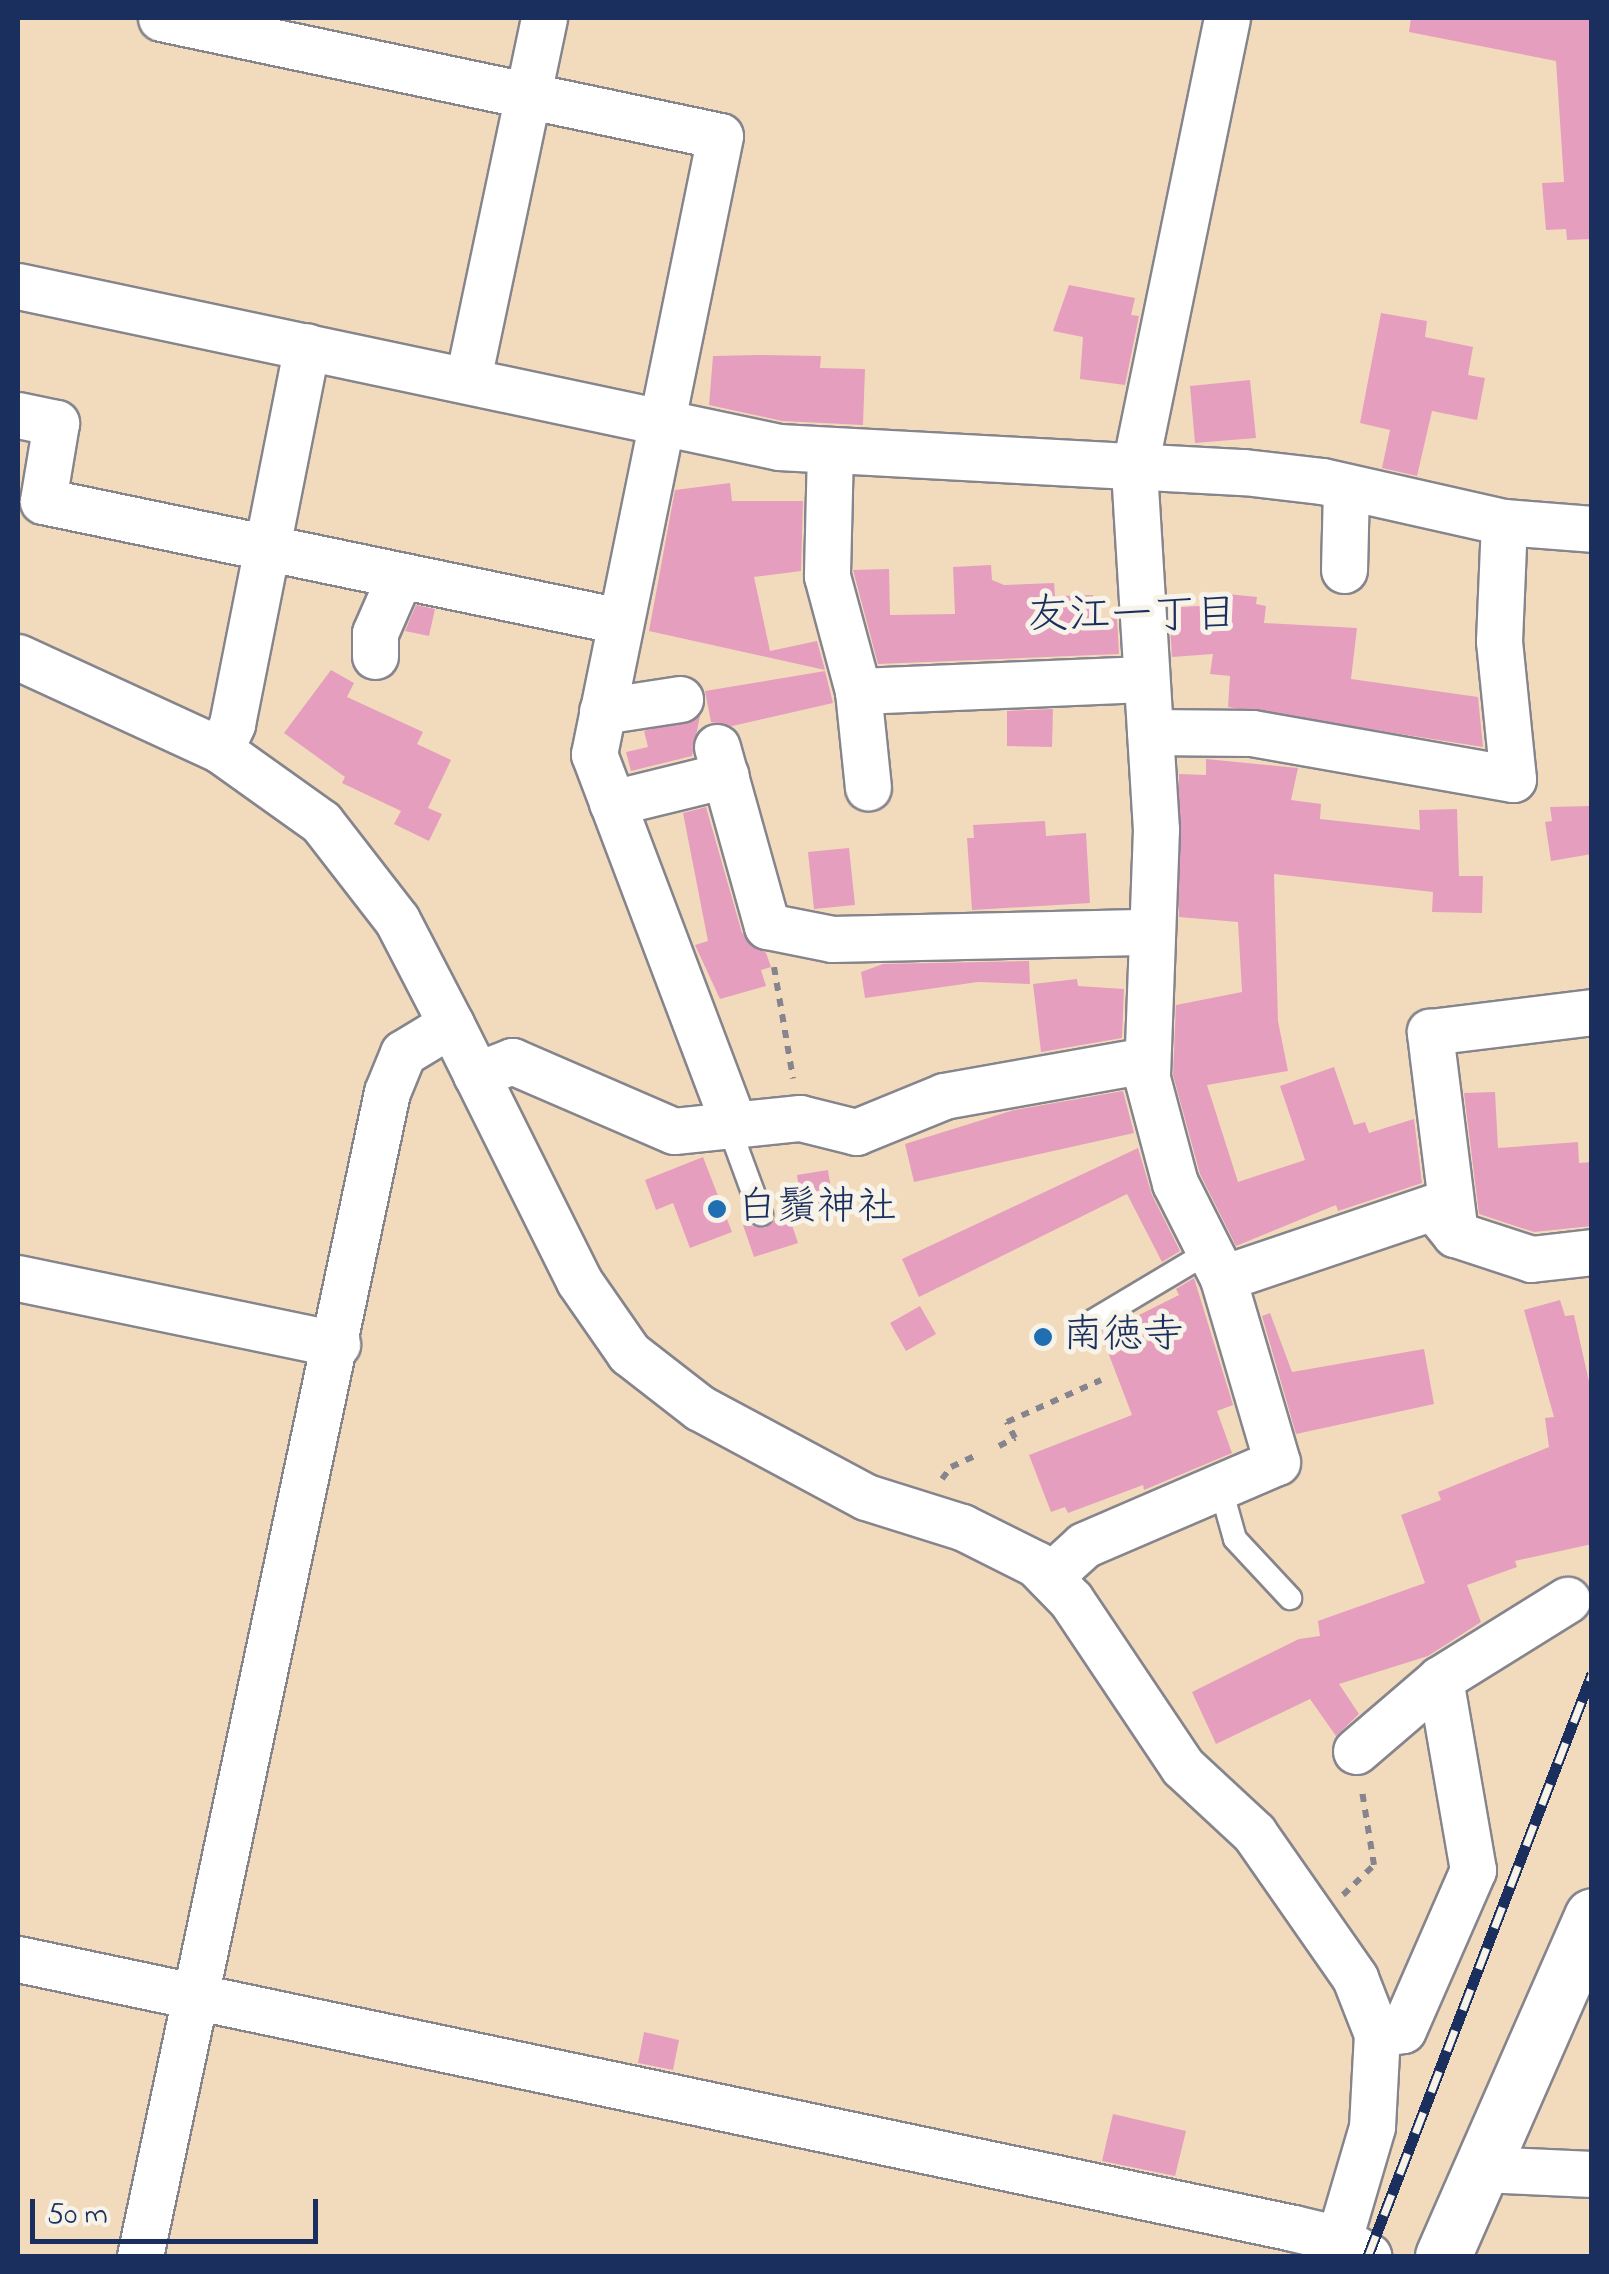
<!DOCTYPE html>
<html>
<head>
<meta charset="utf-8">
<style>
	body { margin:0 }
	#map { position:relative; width:1609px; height:2274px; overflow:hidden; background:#f2dbbc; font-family:"Indie Flower","Klee One",sans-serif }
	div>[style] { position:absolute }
	.building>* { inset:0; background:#e59ebe }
	.path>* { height:6px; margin-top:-3px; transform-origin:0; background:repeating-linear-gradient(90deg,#86858d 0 8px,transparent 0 16px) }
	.roads { filter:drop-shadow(2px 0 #86858d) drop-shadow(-2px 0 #86858d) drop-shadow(0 2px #86858d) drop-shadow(0 -2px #86858d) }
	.lane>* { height:22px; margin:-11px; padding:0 11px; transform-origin:11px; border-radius:11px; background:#fff }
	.street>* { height:45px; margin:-22.5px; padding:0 22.5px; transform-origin:22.5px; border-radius:22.5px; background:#fff }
	.secondary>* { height:55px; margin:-27.5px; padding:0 27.5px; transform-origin:27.5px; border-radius:27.5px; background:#fff }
	.rail>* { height:11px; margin-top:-5.5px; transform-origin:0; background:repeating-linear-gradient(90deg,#f7f3e8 0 22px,#1b2f5e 0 44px); box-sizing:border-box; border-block:2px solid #1b2f5e }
	.dots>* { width:28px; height:28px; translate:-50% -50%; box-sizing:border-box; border:5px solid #f7f3e8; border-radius:50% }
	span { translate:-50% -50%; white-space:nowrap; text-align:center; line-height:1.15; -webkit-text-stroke:10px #f7f3e8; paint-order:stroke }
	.poi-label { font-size:40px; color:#1b2f5e }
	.left { translate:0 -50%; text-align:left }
	.neighbourhood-label { font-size:42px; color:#1b2f5e }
	.frame { position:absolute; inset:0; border:20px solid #1b2f5e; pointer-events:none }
	.scale { position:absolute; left:30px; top:2199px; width:288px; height:45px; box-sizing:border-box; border:5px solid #1b2f5e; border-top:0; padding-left:12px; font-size:30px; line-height:35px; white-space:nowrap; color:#1b2f5e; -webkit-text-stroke:8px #f7f3e8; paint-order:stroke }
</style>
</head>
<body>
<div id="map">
	<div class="building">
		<i style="clip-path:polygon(1411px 18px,1592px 18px,1592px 239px,1567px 240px,1566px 229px,1546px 230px,1542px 183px,1564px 182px,1556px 61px,1409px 32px)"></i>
		<i style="clip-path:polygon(1069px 285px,1135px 298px,1131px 315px,1139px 316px,1125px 385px,1080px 379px,1083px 337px,1053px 331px)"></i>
		<i style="clip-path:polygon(1381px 313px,1427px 321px,1425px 337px,1473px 347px,1468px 375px,1485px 378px,1477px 420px,1432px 411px,1417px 476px,1382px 468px,1390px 430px,1360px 423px)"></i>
		<i style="clip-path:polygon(759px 355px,821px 356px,820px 368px,865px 369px,863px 425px,782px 421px,709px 405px,713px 356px)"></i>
		<i style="clip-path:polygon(1250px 380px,1256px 438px,1195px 443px,1190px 386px)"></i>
		<i style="clip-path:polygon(730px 483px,732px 501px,803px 501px,801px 571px,754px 577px,770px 651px,817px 641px,825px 670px,649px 631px,675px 490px)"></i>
		<i style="clip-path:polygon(991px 565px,992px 580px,1004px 585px,1054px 583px,1055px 596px,1093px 595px,1094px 619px,1117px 618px,1119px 654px,878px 664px,853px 570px,889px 569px,890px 615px,955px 614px,953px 567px)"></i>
		<i style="clip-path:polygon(1227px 594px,1257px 597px,1256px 604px,1266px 606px,1264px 623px,1357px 628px,1351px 679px,1478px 697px,1483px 747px,1228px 707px,1230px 676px,1210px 674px,1213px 654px,1172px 657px,1169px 608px,1226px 604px)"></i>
		<i style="clip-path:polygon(416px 605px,435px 609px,429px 636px,405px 631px)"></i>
		<i style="clip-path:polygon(331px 670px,354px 683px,347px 697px,423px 732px,417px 744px,451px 760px,428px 808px,442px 814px,429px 841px,394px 824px,401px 811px,342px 783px,345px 777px,284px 733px)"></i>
		<i style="clip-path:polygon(825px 671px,833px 703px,732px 726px,711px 722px,705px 691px)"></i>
		<i style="clip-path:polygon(1053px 709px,1052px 747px,1007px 746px,1007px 711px)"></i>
		<i style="clip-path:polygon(700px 716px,692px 756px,631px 771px,626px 752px,648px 747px,644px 731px)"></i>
		<i style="clip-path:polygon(1206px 759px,1298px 768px,1291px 800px,1321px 804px,1320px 819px,1420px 830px,1419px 810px,1457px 809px,1459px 876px,1483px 876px,1482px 913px,1432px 912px,1433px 892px,1274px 874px,1278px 1021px,1288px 1071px,1207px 1085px,1238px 1182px,1305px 1160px,1280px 1086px,1334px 1067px,1354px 1125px,1365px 1122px,1369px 1133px,1414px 1119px,1422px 1183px,1338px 1211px,1336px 1205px,1236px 1246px,1200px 1174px,1173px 1075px,1176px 1005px,1242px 992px,1238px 922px,1179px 917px,1179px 774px,1206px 775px)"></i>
		<i style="clip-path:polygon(1592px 806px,1592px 854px,1551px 861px,1545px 822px,1552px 821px,1550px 807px)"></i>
		<i style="clip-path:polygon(706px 807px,742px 933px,766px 953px,771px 967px,761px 970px,766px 986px,720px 999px,695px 945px,708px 941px,683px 813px)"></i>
		<i style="clip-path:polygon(1045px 821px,1046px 836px,1086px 833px,1090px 903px,972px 910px,967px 838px,974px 838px,973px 825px)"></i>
		<i style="clip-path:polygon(849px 848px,855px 905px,814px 909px,808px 852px)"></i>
		<i style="clip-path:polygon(1029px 961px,1030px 984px,978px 982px,865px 998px,861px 972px,883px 964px)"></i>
		<i style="clip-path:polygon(1077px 979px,1078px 986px,1124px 989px,1122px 1038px,1041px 1052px,1033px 984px)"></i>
		<i style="clip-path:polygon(1123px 1091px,1134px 1133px,914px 1182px,905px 1144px,1014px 1110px)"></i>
		<i style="clip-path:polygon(1495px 1092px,1498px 1148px,1578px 1142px,1579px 1163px,1592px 1162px,1592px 1226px,1534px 1232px,1479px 1214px,1464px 1093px)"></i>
		<i style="clip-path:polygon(1138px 1148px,1152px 1195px,1180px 1251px,1162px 1262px,1127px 1194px,919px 1297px,902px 1259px)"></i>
		<i style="clip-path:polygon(703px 1157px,732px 1232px,690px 1248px,673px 1203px,656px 1210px,645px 1180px)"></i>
		<i style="clip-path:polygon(828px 1170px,834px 1209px,802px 1213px,797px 1175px)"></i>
		<i style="clip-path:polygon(787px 1210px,798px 1243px,754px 1257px,743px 1225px,765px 1228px)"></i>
		<i style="clip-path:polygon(1194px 1278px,1233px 1405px,1217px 1411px,1232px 1453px,1144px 1490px,1143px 1485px,1068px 1513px,1065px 1507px,1051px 1512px,1029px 1455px,1132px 1415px,1101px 1334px,1179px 1295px,1176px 1289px)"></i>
		<i style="clip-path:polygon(1560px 1300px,1565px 1316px,1574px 1315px,1592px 1395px,1592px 1544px,1515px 1561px,1517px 1567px,1467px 1585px,1481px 1622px,1428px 1656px,1339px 1684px,1359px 1714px,1336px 1736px,1310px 1699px,1216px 1744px,1192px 1692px,1299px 1639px,1320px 1636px,1318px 1621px,1425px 1583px,1401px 1515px,1441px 1500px,1438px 1492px,1549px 1447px,1545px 1418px,1554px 1417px,1524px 1310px)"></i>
		<i style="clip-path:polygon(920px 1306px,936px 1334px,906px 1351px,890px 1323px)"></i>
		<i style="clip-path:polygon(1270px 1313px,1292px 1372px,1424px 1349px,1434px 1404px,1296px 1434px,1262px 1316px)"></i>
		<i style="clip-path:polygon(644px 2032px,679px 2040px,673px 2070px,638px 2063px)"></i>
		<i style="clip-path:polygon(1113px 2114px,1186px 2131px,1175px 2176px,1102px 2161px)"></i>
	</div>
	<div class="path">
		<i style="left:774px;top:967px;width:113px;rotate:80.3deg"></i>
		<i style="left:999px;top:1446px;width:18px;rotate:-27deg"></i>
		<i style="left:1015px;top:1438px;width:18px;rotate:-117deg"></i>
		<i style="left:1007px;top:1422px;width:103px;rotate:-24.1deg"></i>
		<i style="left:942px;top:1479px;width:15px;rotate:-53deg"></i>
		<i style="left:951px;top:1467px;width:29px;rotate:-25deg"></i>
		<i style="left:1343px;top:1895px;width:43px;rotate:-44.1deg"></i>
		<i style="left:1374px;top:1865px;width:75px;rotate:-99.2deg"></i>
	</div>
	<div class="roads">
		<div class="lane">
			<i style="left:729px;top:1127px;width:93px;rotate:69.8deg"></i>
			<i style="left:1081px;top:1328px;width:150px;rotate:-30.8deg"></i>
			<i style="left:1219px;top:1482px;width:59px;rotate:74.3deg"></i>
			<i style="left:1235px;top:1539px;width:81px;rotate:47deg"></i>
		</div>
		<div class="street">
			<i style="left:161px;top:18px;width:571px;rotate:11.92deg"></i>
			<i style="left:720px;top:136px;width:631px;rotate:101.52deg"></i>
			<i style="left:594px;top:754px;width:399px;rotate:69.3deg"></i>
			<i style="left:1227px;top:18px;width:461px;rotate:101.6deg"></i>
			<i style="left:1134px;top:470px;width:360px;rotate:86.5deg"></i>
			<i style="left:1156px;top:829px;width:249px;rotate:92.1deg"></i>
			<i style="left:1147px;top:1078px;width:109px;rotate:75.1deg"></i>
			<i style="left:1175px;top:1183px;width:106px;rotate:63.2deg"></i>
			<i style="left:1223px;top:1278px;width:222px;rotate:-18.7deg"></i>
			<i style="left:1433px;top:1207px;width:35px;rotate:51deg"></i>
			<i style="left:1455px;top:1234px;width:80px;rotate:18.2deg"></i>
			<i style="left:1531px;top:1259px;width:61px;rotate:-6.5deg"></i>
			<i style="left:18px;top:286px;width:778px;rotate:11.95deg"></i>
			<i style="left:779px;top:447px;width:466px;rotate:3.1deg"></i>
			<i style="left:1244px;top:472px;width:79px;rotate:6.6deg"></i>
			<i style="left:1322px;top:481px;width:187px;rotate:12.7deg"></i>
			<i style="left:1504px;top:522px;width:88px;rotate:4.5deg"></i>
			<i style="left:468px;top:379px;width:369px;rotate:-78.1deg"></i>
			<i style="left:18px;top:415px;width:39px;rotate:12deg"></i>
			<i style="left:56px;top:423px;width:79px;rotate:99.5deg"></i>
			<i style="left:43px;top:501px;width:589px;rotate:11.75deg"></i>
			<i style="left:830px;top:450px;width:126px;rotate:91.4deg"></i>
			<i style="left:827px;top:576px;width:119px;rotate:74.9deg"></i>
			<i style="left:858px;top:691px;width:288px;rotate:-2.4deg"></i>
			<i style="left:1344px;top:570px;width:83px;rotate:-88.6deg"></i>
			<i style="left:375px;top:656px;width:23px;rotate:-90deg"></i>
			<i style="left:375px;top:633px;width:60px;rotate:-66.4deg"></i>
			<i style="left:18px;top:657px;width:222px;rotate:24.7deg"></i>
			<i style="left:220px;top:750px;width:124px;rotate:35.5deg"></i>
			<i style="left:321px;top:822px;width:124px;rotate:52.2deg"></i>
			<i style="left:397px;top:920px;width:117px;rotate:62.6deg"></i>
			<i style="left:451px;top:1024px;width:56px;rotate:148.9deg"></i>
			<i style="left:403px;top:1053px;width:42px;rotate:112.3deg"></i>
			<i style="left:387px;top:1092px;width:1190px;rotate:101.98deg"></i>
			<i style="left:858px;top:691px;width:97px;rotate:84.1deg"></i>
			<i style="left:602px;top:711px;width:79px;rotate:-8.7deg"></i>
			<i style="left:1150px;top:732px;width:102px;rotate:0.6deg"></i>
			<i style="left:1252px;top:733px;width:265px;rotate:10deg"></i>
			<i style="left:1513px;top:779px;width:139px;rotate:-95.8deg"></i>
			<i style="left:1499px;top:641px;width:119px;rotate:-87.6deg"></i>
			<i style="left:717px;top:747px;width:186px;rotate:74.4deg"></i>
			<i style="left:767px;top:926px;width:66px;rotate:11.3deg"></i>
			<i style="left:832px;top:939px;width:319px;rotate:-1.3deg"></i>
			<i style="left:220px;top:750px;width:29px;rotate:-65deg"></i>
			<i style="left:232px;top:724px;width:385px;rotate:-78.8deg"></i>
			<i style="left:612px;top:803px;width:117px;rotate:-13.8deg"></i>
			<i style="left:451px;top:1024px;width:287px;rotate:63.5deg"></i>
			<i style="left:579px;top:1281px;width:88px;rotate:55.2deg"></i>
			<i style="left:629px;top:1353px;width:90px;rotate:37.8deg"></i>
			<i style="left:700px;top:1408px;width:188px;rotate:28.2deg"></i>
			<i style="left:866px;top:1497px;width:101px;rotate:17.4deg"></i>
			<i style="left:962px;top:1527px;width:83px;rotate:26.6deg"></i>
			<i style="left:1036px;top:1564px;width:50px;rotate:45.8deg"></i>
			<i style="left:1071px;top:1600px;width:201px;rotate:56.2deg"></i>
			<i style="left:1183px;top:1767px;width:97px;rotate:42.9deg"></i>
			<i style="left:1254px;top:1833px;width:177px;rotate:55.1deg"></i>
			<i style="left:1355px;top:1978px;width:60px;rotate:68.6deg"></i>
			<i style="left:1377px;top:2034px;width:93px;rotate:93.1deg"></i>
			<i style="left:1372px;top:2127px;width:117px;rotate:106.4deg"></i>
			<i style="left:476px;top:1075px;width:39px;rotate:-21deg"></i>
			<i style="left:512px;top:1061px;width:176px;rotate:23.4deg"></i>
			<i style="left:674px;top:1131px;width:127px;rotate:-5.9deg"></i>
			<i style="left:800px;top:1118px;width:58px;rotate:14deg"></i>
			<i style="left:856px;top:1132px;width:95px;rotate:-22.2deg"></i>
			<i style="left:944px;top:1096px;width:205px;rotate:-10.1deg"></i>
			<i style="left:1455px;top:1234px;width:204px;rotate:-97.1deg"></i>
			<i style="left:1430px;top:1032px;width:163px;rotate:-7deg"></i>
			<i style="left:18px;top:1278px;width:326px;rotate:11.7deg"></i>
			<i style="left:1049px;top:1577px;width:47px;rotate:-42.4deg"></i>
			<i style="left:1084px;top:1545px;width:210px;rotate:-23.3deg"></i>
			<i style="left:1277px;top:1462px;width:192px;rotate:-106.4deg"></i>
			<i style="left:1356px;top:1751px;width:111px;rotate:-40.6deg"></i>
			<i style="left:18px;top:1959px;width:1303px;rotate:11.91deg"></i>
			<i style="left:1293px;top:2228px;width:47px;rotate:13.4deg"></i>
			<i style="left:1339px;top:2239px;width:34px;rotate:30deg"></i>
			<i style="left:1377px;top:2034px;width:26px;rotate:-9deg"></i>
			<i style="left:1403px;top:2030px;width:175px;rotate:-66.4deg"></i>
			<i style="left:1473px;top:1870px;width:194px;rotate:-99.8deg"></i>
			<i style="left:1440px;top:1679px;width:150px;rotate:-31.9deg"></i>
			<i style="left:1482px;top:2169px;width:110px;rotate:2.6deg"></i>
		</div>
		<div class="secondary">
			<i style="left:1443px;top:2256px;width:371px;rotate:-66.3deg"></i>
		</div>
	</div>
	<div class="rail">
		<i style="left:1368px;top:2256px;width:624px;rotate:-68.95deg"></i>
	</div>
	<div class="dots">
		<i style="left:717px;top:1209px;background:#1f6fb2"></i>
		<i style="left:1043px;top:1337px;background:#1f6fb2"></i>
	</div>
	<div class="poi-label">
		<span class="left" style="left:737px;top:1209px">白鬚神社</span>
		<span class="left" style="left:1063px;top:1337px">南徳寺</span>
	</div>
	<div class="neighbourhood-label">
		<span style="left:1132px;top:617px">友江一丁目</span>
	</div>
	<div class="frame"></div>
	<div class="scale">50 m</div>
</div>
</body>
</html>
